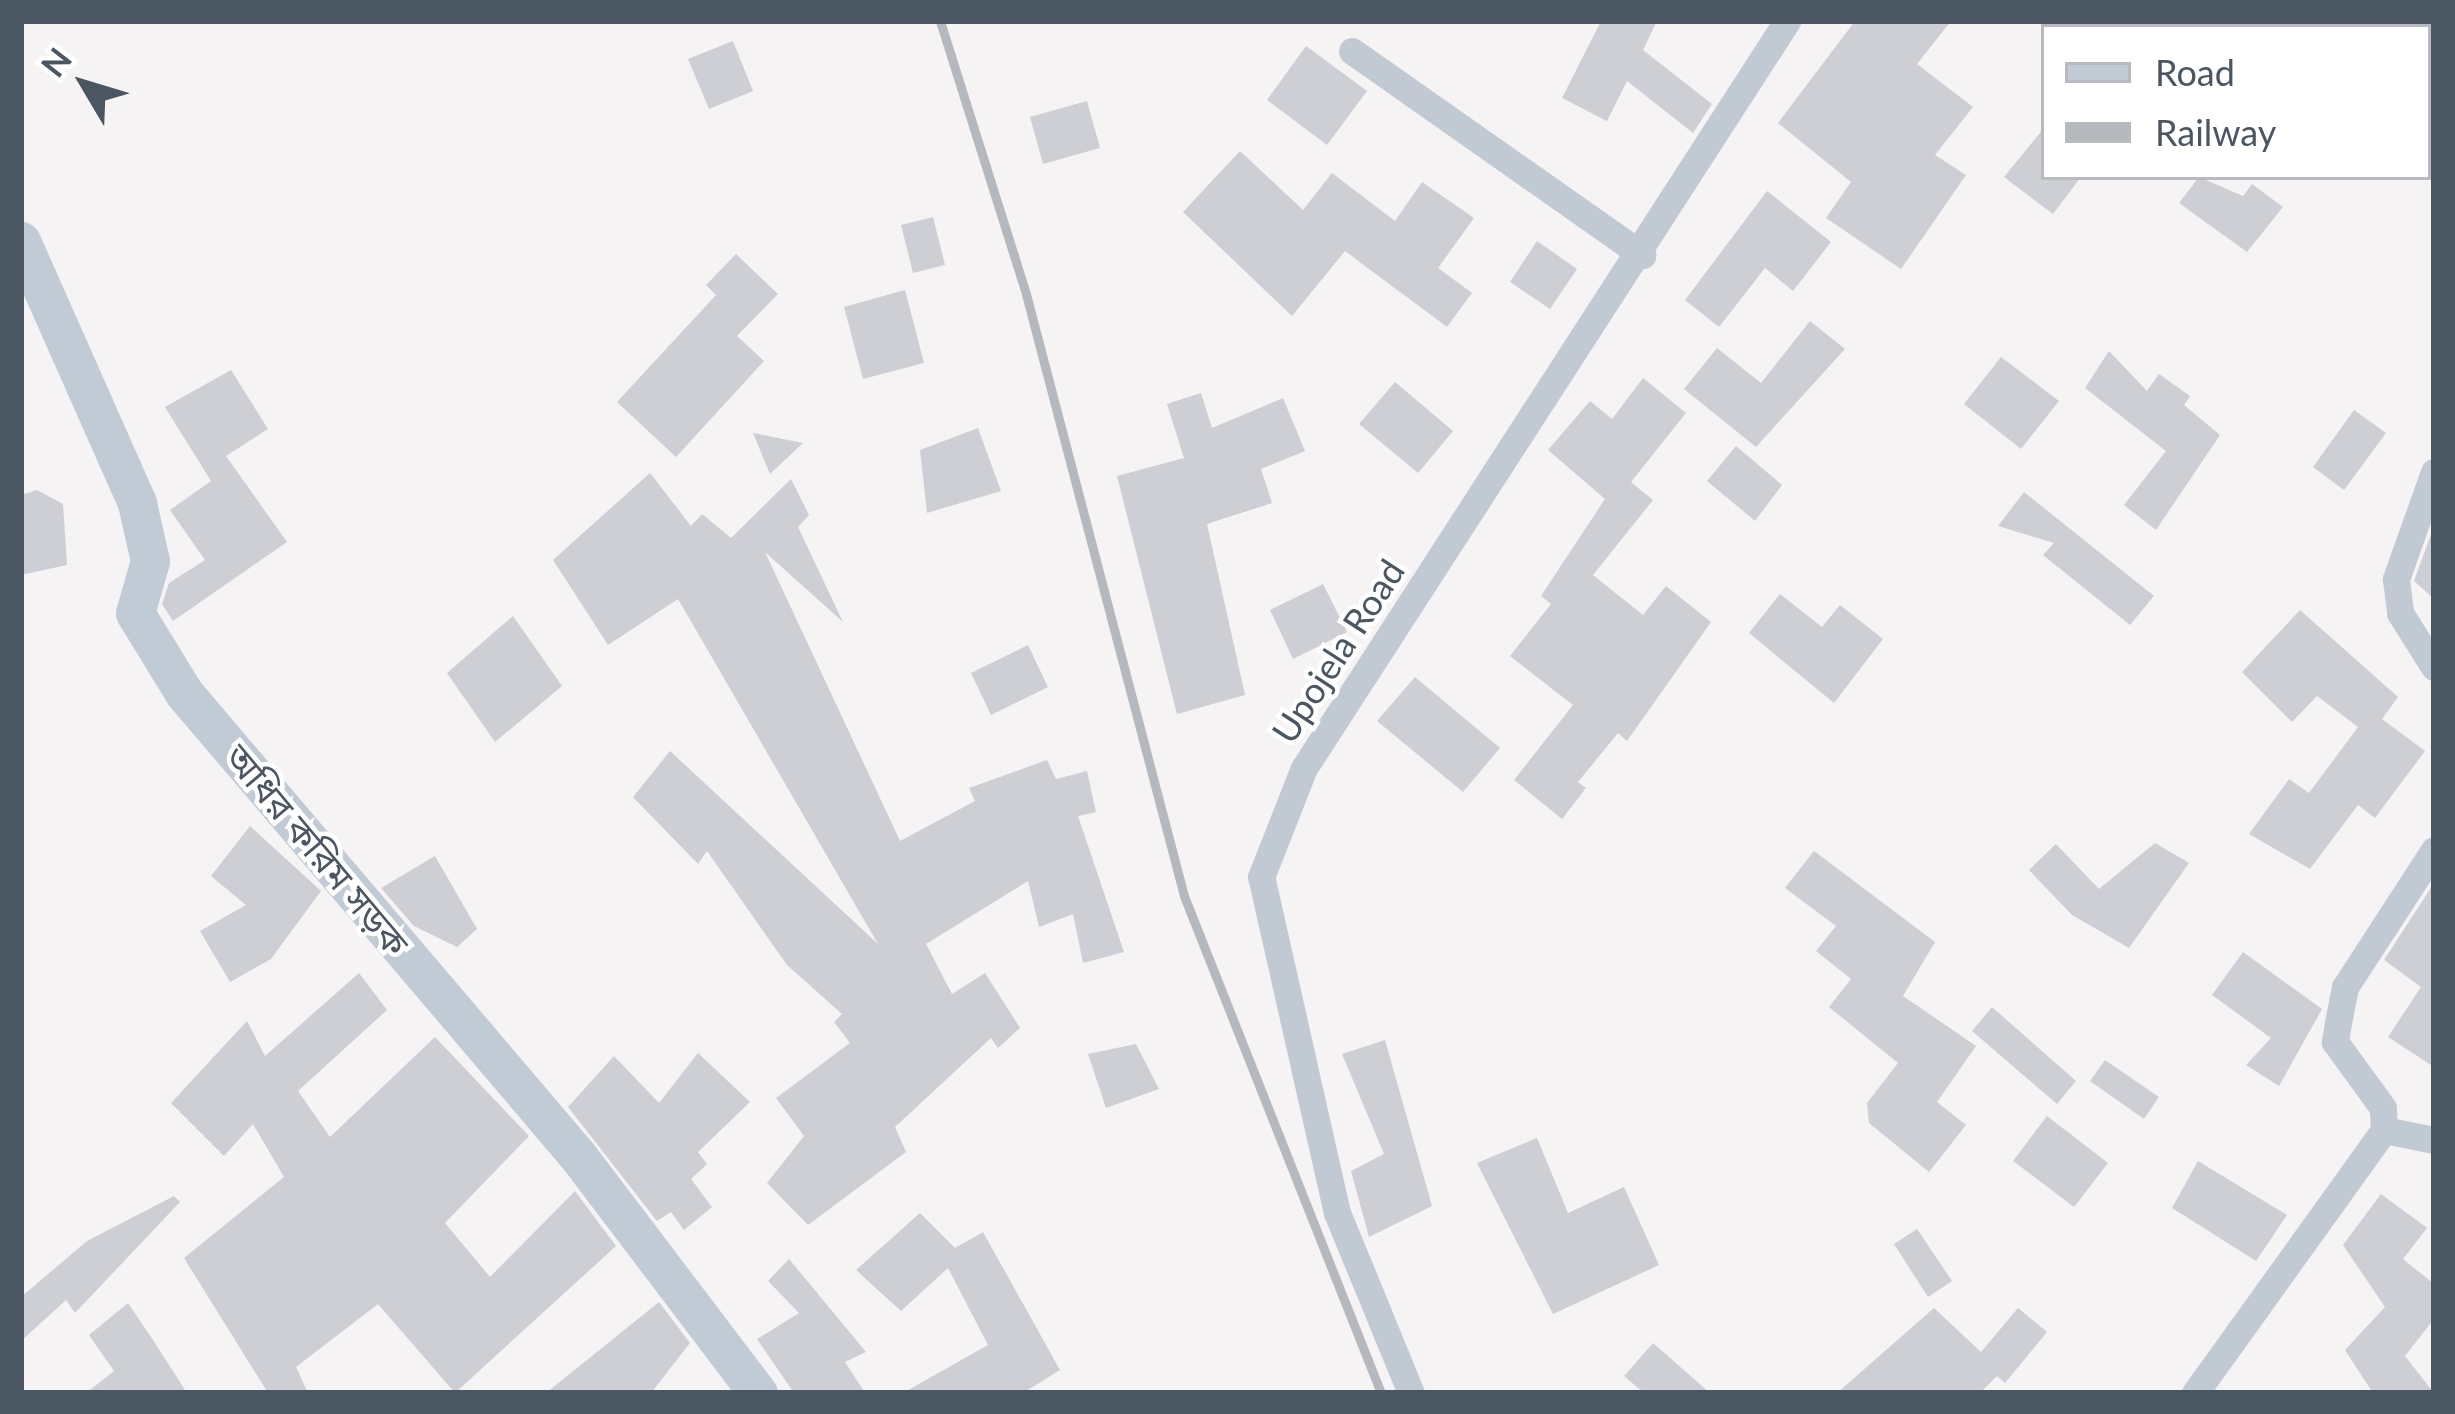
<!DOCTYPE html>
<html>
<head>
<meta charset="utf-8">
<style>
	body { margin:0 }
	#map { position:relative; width:2455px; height:1414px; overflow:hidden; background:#f5f3f3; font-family:Lato,"Noto Sans Bengali",sans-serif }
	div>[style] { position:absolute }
	.building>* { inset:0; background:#cdcfd5 }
	.street>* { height:27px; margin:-13.5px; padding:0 13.5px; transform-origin:13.5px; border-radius:13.5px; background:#c1cad2 }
	.secondary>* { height:39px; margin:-19.5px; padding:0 19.5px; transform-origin:19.5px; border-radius:19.5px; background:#c1cbd6 }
	.rail>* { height:9px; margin:-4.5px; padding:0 4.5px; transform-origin:4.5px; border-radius:4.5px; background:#b5b8bd }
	span { translate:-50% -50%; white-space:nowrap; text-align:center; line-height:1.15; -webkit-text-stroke:9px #fff; paint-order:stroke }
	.street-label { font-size:36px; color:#4a5661 }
	.frame { position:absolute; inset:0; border:24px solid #4a5661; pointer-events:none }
	.legend { position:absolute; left:2041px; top:24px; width:390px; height:156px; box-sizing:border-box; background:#fff; border:3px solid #b7bbc0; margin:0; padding:15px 21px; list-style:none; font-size:36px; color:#4a5661 }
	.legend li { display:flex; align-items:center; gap:24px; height:60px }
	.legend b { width:60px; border:3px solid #b7bbc0 }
	.north { position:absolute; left:24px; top:24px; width:120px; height:120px; -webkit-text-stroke:9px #fff; paint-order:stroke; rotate:308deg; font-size:33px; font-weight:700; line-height:48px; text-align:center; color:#4a5661 }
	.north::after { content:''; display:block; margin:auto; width:42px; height:54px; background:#4a5661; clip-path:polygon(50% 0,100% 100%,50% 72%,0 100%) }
</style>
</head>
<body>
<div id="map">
	<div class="building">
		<i style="clip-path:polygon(1601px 21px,1657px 21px,1643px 50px,1712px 104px,1693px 133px,1627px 81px,1607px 121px,1562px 98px)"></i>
		<i style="clip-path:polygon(1855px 21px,1951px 21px,1917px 64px,1973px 107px,1935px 155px,1966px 175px,1901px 269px,1826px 218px,1851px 182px,1778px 123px)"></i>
		<i style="clip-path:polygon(733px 41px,753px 91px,709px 109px,688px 59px)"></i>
		<i style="clip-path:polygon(1306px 46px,1367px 91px,1327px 145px,1267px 100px)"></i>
		<i style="clip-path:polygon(1087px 101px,1100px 148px,1043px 164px,1030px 117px)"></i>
		<i style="clip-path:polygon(2044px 128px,2044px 177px,2081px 177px,2053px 214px,2004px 177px)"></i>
		<i style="clip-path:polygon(1240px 151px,1303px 210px,1332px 173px,1395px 221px,1422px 182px,1474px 218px,1438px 268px,1472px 293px,1447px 327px,1345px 251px,1292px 316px,1183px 212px)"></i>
		<i style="clip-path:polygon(2199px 177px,2243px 196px,2252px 184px,2283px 207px,2247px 252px,2179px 203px)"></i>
		<i style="clip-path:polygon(1767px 191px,1831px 242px,1793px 291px,1765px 268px,1719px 327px,1685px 300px)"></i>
		<i style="clip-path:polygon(933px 217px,945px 265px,913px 273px,901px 225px)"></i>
		<i style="clip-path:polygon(1537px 241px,1577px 269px,1550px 309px,1510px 282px)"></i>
		<i style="clip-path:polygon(736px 254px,778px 294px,737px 336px,764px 361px,676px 457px,617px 402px,716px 295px,706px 285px)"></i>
		<i style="clip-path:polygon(905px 290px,924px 363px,863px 379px,844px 307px)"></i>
		<i style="clip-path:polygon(1810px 321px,1845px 349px,1756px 447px,1684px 389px,1717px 348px,1761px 383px)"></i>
		<i style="clip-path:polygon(2109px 351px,2147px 391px,2159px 374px,2190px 396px,2184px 405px,2220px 435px,2156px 530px,2124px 505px,2166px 451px,2085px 388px)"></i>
		<i style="clip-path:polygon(2001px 357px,2059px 401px,2021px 449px,1964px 404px)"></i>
		<i style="clip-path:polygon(231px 370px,268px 429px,226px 456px,287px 542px,173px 621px,162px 604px,169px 583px,205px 560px,170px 510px,211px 481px,165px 407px)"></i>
		<i style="clip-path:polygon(1643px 378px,1686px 413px,1631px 482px,1653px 500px,1593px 575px,1643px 615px,1666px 586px,1711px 622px,1627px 741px,1618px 733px,1578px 782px,1586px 788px,1562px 819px,1514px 780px,1573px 705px,1510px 656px,1551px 604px,1541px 596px,1605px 499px,1548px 450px,1590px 401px,1612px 419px)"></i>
		<i style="clip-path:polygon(1395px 382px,1453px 431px,1418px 473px,1359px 424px)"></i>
		<i style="clip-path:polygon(1201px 393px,1212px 428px,1283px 398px,1305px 451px,1261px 469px,1272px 503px,1207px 524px,1245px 695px,1177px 714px,1117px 476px,1184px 458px,1167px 404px)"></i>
		<i style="clip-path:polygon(2354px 410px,2386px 433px,2344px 490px,2313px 467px)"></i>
		<i style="clip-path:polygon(978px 428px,1001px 491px,927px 513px,920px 450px)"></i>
		<i style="clip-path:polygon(753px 433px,803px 443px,770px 474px)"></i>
		<i style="clip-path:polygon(1736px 446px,1782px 485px,1755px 521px,1707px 481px)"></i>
		<i style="clip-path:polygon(650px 473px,691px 526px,702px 514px,731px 538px,791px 479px,809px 515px,798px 527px,843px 622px,765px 552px,900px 841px,975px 801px,969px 788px,1047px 760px,1056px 779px,1087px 771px,1096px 812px,1078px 816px,1124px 952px,1083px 963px,1073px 914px,1039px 927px,1028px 881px,926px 944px,952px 994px,985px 973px,1020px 1028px,998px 1048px,991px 1038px,895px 1127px,906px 1152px,808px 1225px,767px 1183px,804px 1136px,776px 1098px,850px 1043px,834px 1022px,842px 1014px,787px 965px,707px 851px,698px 864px,633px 797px,670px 751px,878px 944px,678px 599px,608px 645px,553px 560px)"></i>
		<i style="clip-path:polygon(37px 490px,63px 504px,67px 565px,21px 575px,21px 495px)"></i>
		<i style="clip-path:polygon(2024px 492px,2154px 596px,2130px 625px,2043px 555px,2054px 543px,1998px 526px)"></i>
		<i style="clip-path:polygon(2434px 526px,2434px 599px,2414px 581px)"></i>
		<i style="clip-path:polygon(1323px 584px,1347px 632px,1293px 659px,1270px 610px)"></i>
		<i style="clip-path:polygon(1780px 594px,1822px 627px,1840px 605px,1883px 639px,1834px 703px,1749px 633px)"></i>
		<i style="clip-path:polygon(2300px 610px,2398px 697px,2382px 719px,2425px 751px,2375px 818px,2358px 805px,2310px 869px,2249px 834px,2289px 779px,2309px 793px,2358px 727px,2317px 696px,2292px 722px,2242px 672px)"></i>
		<i style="clip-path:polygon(513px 616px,562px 686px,495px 742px,447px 673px)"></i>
		<i style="clip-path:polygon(1028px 645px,1048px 687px,991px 715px,971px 673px)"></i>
		<i style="clip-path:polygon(1415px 677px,1500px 748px,1463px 792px,1377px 721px)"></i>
		<i style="clip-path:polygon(250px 826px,321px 891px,271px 959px,230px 982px,200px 931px,246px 905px,211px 876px)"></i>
		<i style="clip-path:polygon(2155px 843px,2189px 863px,2129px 948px,2072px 915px,2029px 870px,2056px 844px,2099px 889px)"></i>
		<i style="clip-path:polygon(1814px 851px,1935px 942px,1903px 996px,1976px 1046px,1937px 1102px,1966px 1125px,1929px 1172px,1869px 1123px,1867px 1103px,1898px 1063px,1829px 1007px,1851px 979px,1816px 951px,1836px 926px,1785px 888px)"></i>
		<i style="clip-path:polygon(435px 856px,477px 929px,457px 947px,414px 926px,381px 888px)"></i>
		<i style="clip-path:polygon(2434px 883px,2434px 1067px,2388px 1037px,2421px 987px,2384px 960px)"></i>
		<i style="clip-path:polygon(2243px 952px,2322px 1009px,2279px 1086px,2246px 1065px,2271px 1038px,2212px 995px)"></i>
		<i style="clip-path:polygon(359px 973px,387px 1010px,298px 1091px,330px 1137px,435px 1037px,529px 1136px,445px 1223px,490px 1277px,575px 1191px,616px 1246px,455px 1393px,378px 1304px,296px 1367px,308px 1393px,268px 1393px,184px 1258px,284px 1177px,253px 1124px,224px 1156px,171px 1103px,247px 1021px,265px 1056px)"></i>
		<i style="clip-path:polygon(1992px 1007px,2076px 1081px,2057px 1104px,1972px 1031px)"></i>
		<i style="clip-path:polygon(1385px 1040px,1432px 1206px,1369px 1237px,1351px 1171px,1384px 1154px,1342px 1054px)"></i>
		<i style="clip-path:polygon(1136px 1044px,1159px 1089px,1106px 1108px,1088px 1054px)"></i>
		<i style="clip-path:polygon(698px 1053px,750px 1102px,698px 1152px,707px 1164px,691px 1179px,712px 1207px,684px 1230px,671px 1212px,657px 1221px,568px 1107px,614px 1056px,659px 1103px)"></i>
		<i style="clip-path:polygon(2105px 1060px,2159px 1097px,2144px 1119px,2090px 1081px)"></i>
		<i style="clip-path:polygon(2047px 1116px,2108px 1163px,2074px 1207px,2013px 1161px)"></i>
		<i style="clip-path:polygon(1537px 1138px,1568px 1213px,1624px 1187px,1659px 1265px,1553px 1314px,1477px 1163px)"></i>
		<i style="clip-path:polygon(2198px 1161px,2287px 1215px,2256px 1261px,2172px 1208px)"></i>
		<i style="clip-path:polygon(2381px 1194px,2427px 1228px,2403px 1259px,2434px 1284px,2434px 1319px,2405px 1356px,2434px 1393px,2373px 1393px,2345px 1350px,2385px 1307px,2343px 1245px)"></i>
		<i style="clip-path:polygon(174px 1196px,180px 1202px,75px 1313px,66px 1300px,21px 1341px,21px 1297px,87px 1241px)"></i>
		<i style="clip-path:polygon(920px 1213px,955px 1248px,983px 1232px,1060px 1370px,1023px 1393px,903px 1393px,988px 1345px,948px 1268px,901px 1311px,856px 1270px)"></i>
		<i style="clip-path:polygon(1917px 1229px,1952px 1281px,1928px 1297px,1894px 1244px)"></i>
		<i style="clip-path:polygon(789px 1259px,866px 1352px,845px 1362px,865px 1393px,794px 1393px,757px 1339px,799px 1313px,768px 1281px)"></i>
		<i style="clip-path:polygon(659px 1302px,690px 1343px,651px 1393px,546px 1393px)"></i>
		<i style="clip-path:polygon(128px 1303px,153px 1340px,187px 1393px,86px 1393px,114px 1371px,89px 1335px)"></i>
		<i style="clip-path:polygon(1934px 1308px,1981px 1352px,2018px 1308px,2047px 1332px,2005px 1383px,1997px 1376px,1980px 1393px,1837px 1393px)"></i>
		<i style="clip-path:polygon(1653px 1343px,1710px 1393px,1644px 1393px,1624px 1376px)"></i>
	</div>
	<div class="street">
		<i style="left:1352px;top:51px;width:355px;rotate:35.1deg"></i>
		<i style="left:2434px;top:472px;width:114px;rotate:109.6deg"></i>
		<i style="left:2396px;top:579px;width:34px;rotate:83deg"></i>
		<i style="left:2400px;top:613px;width:64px;rotate:57.8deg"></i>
		<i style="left:2384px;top:1130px;width:51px;rotate:11.3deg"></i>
		<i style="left:1411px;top:1393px;width:195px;rotate:-112.3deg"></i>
		<i style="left:1337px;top:1213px;width:344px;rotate:-102.7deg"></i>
		<i style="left:1261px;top:877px;width:117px;rotate:-68.5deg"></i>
		<i style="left:1304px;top:768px;width:890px;rotate:-57.11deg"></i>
		<i style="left:2195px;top:1393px;width:324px;rotate:-54.3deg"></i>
		<i style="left:2384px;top:1130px;width:22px;rotate:-93deg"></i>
		<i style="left:2383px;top:1108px;width:82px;rotate:-126deg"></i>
		<i style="left:2335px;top:1042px;width:19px;rotate:-81deg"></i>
		<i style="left:2338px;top:1023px;width:37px;rotate:-79deg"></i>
		<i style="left:2345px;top:987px;width:163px;rotate:-57deg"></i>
	</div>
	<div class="secondary">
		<i style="left:21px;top:241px;width:287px;rotate:66.1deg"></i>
		<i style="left:137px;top:503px;width:59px;rotate:77.4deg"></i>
		<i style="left:150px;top:561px;width:54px;rotate:106.1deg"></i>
		<i style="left:135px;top:613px;width:94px;rotate:58.5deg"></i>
		<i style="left:184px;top:693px;width:608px;rotate:49.6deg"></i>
		<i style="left:578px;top:1156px;width:298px;rotate:52.8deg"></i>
	</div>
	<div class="rail">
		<i style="left:940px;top:21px;width:286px;rotate:72.5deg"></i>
		<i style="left:1026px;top:294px;width:622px;rotate:75.29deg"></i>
		<i style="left:1184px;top:896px;width:535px;rotate:68.38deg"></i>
	</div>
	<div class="street-label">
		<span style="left:1338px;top:651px;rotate:-57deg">Upojela Road</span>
		<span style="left:317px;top:850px;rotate:50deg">অধির করিম সড়ক</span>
	</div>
	<div class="frame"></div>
	<ul class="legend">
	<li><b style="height:15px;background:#c1cbd6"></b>Road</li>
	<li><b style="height:15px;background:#b5b8bd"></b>Railway</li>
	</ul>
	<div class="north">N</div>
</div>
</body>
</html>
